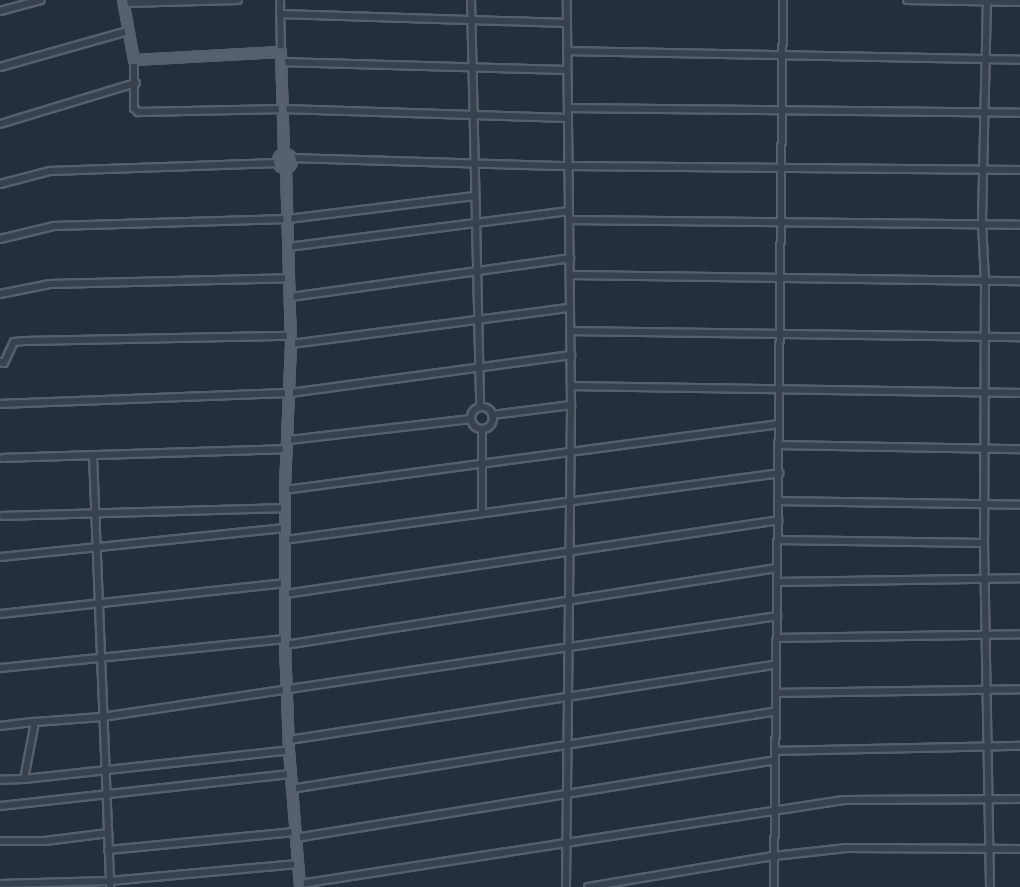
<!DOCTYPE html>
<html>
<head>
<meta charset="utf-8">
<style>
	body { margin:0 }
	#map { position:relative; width:1020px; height:887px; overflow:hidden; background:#242f3e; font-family:"Asap Condensed",sans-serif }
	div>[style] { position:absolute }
	.roads { filter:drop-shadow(2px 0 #565f6c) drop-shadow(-2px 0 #565f6c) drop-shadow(0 2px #565f6c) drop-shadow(0 -2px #565f6c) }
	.minor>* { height:6px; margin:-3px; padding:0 3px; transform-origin:3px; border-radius:3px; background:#38414e }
	.minor>.ring { margin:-3px; padding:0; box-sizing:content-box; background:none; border:6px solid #38414e; border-radius:50% }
	.major>* { height:8px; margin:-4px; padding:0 4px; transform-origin:4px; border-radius:4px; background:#56606e }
	.major>.ring { margin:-4px; padding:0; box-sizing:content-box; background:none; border:8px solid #56606e; border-radius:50% }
	span { translate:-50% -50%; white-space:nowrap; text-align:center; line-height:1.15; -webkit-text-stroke:5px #1d2633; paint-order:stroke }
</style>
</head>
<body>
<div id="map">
	<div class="roads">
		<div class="minor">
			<i style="left:280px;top:0;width:52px;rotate:88.9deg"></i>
			<i style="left:471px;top:0;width:407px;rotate:88.7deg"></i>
			<i style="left:907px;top:0;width:113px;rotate:1deg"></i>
			<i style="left:987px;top:0;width:224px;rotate:91.3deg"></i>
			<i style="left:982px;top:224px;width:56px;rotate:86.9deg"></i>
			<i style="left:985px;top:280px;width:263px;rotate:90.2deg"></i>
			<i style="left:984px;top:543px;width:344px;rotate:89deg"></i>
			<i style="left:124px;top:3px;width:114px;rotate:-1.5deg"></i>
			<i style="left:0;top:11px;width:42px;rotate:-15deg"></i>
			<i style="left:280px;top:14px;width:287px;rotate:1.8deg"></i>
			<i style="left:567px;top:51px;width:453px;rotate:1.1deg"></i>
			<i style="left:134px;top:60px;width:48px;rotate:90deg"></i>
			<i style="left:134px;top:108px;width:6px;rotate:45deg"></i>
			<i style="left:138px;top:112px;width:146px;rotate:-1.2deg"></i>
			<i style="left:284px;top:109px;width:284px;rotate:1.8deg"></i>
			<i style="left:281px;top:62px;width:286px;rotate:1.6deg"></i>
			<i style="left:0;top:67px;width:133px;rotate:-15.7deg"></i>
			<i style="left:568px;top:108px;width:452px;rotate:0.6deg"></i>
			<i style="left:0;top:124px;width:142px;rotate:-16.8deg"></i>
			<i style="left:291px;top:158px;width:277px;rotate:1.7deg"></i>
			<i style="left:568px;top:166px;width:452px;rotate:0.5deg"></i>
			<i style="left:0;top:184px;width:52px;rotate:-14.6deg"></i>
			<i style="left:50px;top:171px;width:228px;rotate:-2deg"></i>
			<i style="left:569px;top:220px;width:451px;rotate:0.6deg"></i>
			<i style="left:0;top:239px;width:56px;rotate:-13.5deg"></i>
			<i style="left:54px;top:226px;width:234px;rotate:-1.7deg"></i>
			<i style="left:288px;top:219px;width:188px;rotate:-7deg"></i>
			<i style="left:288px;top:247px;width:283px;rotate:-7.3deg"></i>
			<i style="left:570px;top:275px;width:450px;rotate:0.8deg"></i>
			<i style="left:0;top:294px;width:51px;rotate:-11.3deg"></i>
			<i style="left:50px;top:284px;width:239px;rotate:-1.4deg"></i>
			<i style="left:290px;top:297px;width:283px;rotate:-7.9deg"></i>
			<i style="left:570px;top:331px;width:450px;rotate:0.8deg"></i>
			<i style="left:291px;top:344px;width:281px;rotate:-7.4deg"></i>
			<i style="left:0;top:362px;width:4px;rotate:14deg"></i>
			<i style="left:4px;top:363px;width:23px;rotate:-65deg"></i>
			<i style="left:14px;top:342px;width:10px;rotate:-6deg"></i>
			<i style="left:24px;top:341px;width:267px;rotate:-1.1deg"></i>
			<i style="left:571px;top:386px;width:449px;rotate:0.9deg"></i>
			<i style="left:0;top:404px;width:290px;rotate:-2.2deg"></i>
			<i style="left:290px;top:393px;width:284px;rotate:-7.7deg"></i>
			<i class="ring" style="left:471px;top:407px;width:16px;height:16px"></i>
			<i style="left:492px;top:415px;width:80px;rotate:-7.2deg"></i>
			<i style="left:482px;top:429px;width:84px;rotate:90deg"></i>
			<i style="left:289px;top:440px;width:183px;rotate:-6.6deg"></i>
			<i style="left:779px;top:445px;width:241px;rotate:1deg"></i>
			<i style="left:93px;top:456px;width:431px;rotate:87.7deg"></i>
			<i style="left:3px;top:458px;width:285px;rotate:-1.8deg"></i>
			<i style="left:285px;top:490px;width:498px;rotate:-7.6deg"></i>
			<i style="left:778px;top:501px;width:242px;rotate:0.9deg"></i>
			<i style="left:3px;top:516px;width:282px;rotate:-1.6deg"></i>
			<i style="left:285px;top:540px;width:499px;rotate:-7.7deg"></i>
			<i style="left:778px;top:540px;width:206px;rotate:0.8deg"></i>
			<i style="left:0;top:557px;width:286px;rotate:-5.8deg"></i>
			<i style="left:777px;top:582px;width:243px;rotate:-0.9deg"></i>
			<i style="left:285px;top:594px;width:499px;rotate:-8.5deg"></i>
			<i style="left:0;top:614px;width:287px;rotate:-6.2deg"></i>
			<i style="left:777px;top:638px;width:243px;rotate:-0.9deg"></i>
			<i style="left:285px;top:645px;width:498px;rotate:-8.9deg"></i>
			<i style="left:0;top:668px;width:286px;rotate:-5.8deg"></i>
			<i style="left:776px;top:693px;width:244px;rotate:-0.9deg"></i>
			<i style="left:35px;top:722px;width:67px;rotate:-4.3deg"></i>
			<i style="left:102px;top:717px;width:683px;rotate:-8.51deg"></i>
			<i style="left:0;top:726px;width:35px;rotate:-7deg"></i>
			<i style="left:35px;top:722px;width:58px;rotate:100.9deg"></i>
			<i style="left:24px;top:779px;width:24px;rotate:178deg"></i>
			<i style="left:289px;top:740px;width:493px;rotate:-8.8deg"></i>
			<i style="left:775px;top:751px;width:245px;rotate:-1.2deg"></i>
			<i style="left:24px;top:779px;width:267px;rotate:-6.2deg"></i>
			<i style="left:291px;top:789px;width:491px;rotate:-9.1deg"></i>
			<i style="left:0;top:806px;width:293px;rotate:-6.3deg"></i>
			<i style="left:295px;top:838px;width:486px;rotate:-9.2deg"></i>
			<i style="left:0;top:841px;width:45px"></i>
			<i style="left:45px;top:841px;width:64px;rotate:-7.2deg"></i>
			<i style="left:108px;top:850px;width:187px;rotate:-5.5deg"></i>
			<i style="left:0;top:884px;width:109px;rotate:-1.6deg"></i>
			<i style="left:109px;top:881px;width:190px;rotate:-5.1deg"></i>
			<i style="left:300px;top:884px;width:550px;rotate:-8.78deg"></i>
			<i style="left:844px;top:800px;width:176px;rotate:-0.3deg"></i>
			<i style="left:566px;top:887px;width:482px;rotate:-89.4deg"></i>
			<i style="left:571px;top:405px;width:405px;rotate:-90.6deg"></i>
			<i style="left:588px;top:887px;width:189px;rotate:-9.5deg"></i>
			<i style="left:774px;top:856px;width:73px;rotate:-6.3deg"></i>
			<i style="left:847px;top:848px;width:173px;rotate:0.3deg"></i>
			<i style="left:774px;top:887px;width:887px;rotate:-89.42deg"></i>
		</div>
		<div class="major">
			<i style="left:123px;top:0;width:61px;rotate:79.6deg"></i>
			<i style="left:134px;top:60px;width:147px;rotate:-3.1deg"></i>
			<i style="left:281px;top:52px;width:102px;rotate:88.3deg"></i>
			<i class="ring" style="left:278px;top:154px;width:6px;height:6px"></i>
			<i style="left:286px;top:168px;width:176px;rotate:88.4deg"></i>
			<i style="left:291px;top:344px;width:146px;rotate:92.4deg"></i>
			<i style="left:285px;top:490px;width:155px;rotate:90deg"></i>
			<i style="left:285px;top:645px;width:105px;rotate:87.8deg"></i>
			<i style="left:289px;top:750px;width:137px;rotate:85.4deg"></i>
		</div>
	</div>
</div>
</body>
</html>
